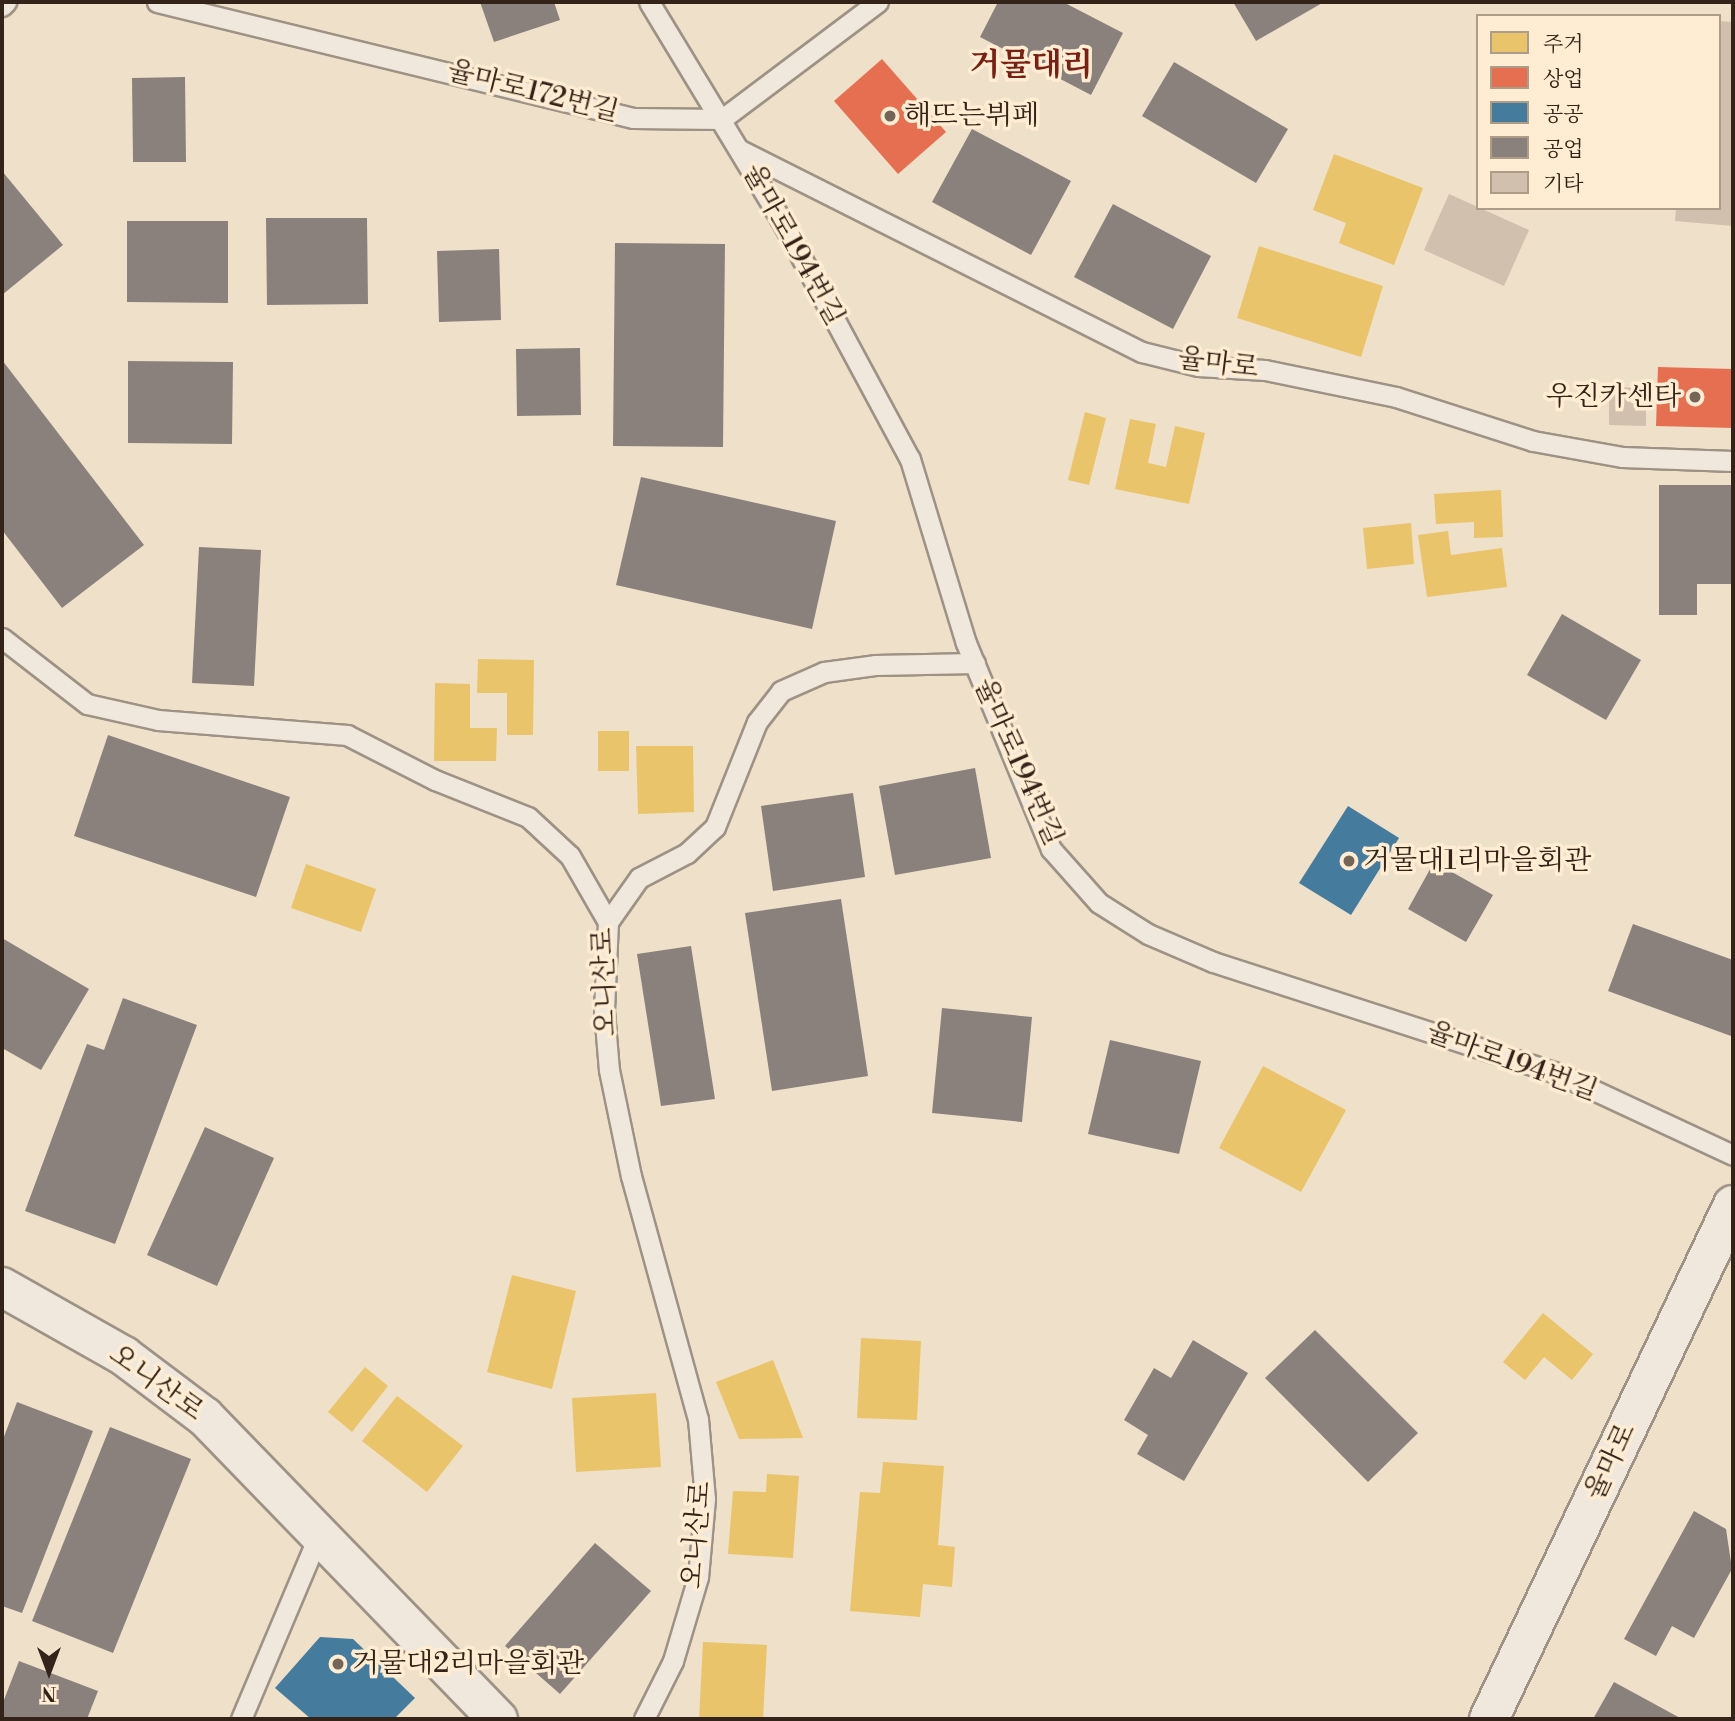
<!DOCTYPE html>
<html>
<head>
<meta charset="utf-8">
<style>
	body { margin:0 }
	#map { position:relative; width:1735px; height:1721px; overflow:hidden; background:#efe0c9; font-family:"Libre Bodoni","Noto Serif KR",serif }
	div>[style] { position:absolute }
	.homes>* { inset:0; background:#e9c46a }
	.shops>* { inset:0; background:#e76f51 }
	.public>* { inset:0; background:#457b9d }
	.industry>* { inset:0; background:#8a817c }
	.building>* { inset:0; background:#d2c0ae }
	.roads { filter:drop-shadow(2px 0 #9d9284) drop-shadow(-2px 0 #9d9284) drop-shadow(0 2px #9d9284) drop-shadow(0 -2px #9d9284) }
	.service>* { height:19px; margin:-9.5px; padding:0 9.5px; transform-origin:9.5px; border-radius:9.5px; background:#f0e8dd }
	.minor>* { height:38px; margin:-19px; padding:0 19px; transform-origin:19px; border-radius:19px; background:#f0e8dd }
	.tertiary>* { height:38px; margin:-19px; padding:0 19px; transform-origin:19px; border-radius:19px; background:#f0e8dd }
	.dots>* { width:19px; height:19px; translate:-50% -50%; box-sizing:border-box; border:4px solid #feedd2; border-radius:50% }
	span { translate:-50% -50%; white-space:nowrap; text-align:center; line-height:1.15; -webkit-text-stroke:7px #feedd2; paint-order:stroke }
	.street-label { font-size:28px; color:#332318 }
	.poi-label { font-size:28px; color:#332318 }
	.left { translate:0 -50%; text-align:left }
	.right { translate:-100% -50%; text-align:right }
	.quarter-label { font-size:32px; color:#7a1f14; font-weight:700 }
	.frame { position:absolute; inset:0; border:4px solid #332318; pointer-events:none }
	.legend { position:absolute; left:1476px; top:14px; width:245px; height:196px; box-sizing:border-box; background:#feedd2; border:2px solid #ad9c88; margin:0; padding:9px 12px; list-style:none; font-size:21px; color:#332318 }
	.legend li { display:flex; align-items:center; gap:14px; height:35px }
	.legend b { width:35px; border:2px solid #ad9c88 }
	.north { position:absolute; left:14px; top:1637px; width:70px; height:70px; -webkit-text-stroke:5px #feedd2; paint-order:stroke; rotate:180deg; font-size:19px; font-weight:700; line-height:28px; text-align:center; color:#332318 }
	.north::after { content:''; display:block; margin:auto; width:24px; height:32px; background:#332318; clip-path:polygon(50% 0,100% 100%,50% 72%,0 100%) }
</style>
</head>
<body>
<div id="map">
	<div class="homes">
		<i style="clip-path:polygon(1334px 154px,1423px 188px,1394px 265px,1339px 243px,1346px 223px,1313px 210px)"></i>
		<i style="clip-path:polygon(1259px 246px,1383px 286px,1361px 357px,1237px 318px)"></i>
		<i style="clip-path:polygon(1085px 412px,1106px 418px,1089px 485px,1068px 480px)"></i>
		<i style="clip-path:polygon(1130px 419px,1156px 424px,1148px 463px,1166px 467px,1175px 426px,1205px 433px,1189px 504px,1115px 489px)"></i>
		<i style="clip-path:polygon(1501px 490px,1503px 537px,1474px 538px,1474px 522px,1436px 524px,1434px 494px)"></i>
		<i style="clip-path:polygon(1411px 523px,1414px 564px,1367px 569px,1363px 528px)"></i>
		<i style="clip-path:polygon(1448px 531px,1451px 555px,1502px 548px,1507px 587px,1427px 597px,1418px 535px)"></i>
		<i style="clip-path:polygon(478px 659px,534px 660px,533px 735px,507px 735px,507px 693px,477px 693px)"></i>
		<i style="clip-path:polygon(435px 683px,470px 684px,470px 728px,497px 728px,496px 761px,434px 761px)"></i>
		<i style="clip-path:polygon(598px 731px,629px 731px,629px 771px,598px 771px)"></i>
		<i style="clip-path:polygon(636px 746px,693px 746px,694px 812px,638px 814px)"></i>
		<i style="clip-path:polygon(306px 864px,376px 889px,361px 932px,291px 908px)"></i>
		<i style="clip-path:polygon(1263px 1066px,1346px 1110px,1301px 1192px,1219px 1148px)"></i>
		<i style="clip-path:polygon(512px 1275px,576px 1291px,552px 1389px,487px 1372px)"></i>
		<i style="clip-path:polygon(1543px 1313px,1593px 1354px,1572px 1380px,1544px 1357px,1525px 1380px,1503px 1362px)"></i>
		<i style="clip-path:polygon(861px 1338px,921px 1341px,917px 1420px,857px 1418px)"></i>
		<i style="clip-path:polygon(773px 1360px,803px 1438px,739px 1439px,716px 1382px)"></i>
		<i style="clip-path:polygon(365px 1367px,388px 1386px,352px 1432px,328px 1412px)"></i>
		<i style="clip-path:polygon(656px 1393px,661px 1467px,576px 1472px,572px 1398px)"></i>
		<i style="clip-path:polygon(397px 1396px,463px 1446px,427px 1492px,362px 1441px)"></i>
		<i style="clip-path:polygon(883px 1462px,944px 1466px,938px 1545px,955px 1547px,952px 1587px,923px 1584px,920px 1617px,850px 1611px,860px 1492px,880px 1493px)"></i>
		<i style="clip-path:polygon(767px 1474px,799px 1476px,793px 1558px,728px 1554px,733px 1491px,766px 1492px)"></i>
		<i style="clip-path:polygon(703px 1642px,767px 1645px,763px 1719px,699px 1719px)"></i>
	</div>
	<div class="shops">
		<i style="clip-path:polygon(882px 59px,946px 132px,898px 174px,834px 101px)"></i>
		<i style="clip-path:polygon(1658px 367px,1733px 369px,1733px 428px,1656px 426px)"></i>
	</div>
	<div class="public">
		<i style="clip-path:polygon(1348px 806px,1399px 838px,1351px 915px,1299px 883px)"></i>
		<i style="clip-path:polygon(320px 1637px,353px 1639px,415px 1698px,394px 1719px,311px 1719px,275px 1688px)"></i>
	</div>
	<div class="industry">
		<i style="clip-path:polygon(480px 2px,554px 2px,560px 20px,494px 42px)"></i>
		<i style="clip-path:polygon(998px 2px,1063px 2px,1123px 33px,1091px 95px,980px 37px)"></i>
		<i style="clip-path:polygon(1233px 2px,1324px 2px,1256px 41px)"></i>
		<i style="clip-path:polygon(1174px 62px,1288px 129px,1256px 183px,1142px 116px)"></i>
		<i style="clip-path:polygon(185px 77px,186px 162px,133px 162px,132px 78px)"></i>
		<i style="clip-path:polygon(972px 129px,1071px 181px,1031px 255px,932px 202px)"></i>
		<i style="clip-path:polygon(2px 171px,63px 245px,2px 295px)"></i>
		<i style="clip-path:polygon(1113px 204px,1211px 256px,1173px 329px,1074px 277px)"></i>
		<i style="clip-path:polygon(266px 218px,367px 218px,368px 304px,267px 305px)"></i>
		<i style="clip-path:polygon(127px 221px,228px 221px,228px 303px,127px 302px)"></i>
		<i style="clip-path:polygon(615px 243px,725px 244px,723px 447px,613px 446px)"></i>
		<i style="clip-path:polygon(499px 249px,501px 320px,439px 322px,437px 251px)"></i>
		<i style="clip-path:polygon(580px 348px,581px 415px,517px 416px,516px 349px)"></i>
		<i style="clip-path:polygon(2px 360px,144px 545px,62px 608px,2px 530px)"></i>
		<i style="clip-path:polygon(128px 361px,233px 362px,232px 444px,128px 443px)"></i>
		<i style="clip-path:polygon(641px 477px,836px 521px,812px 629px,616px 585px)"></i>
		<i style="clip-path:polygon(1659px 485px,1731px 485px,1732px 584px,1697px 584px,1697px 615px,1659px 615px)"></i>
		<i style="clip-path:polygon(199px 547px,261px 550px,254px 686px,192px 683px)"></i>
		<i style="clip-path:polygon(1562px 614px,1641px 660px,1606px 720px,1527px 675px)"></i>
		<i style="clip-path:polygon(108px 735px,290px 797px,256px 897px,74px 836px)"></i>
		<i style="clip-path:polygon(975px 768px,991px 858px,895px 875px,879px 786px)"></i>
		<i style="clip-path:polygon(853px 793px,865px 877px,773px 891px,761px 806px)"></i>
		<i style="clip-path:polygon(1434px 862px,1493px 895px,1466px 942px,1408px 909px)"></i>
		<i style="clip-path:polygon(841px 899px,868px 1076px,772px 1091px,745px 913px)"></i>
		<i style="clip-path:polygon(1633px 924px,1733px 960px,1731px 1036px,1608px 991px)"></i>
		<i style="clip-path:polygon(2px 938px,89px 989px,41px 1070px,2px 1048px)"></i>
		<i style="clip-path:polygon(691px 946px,715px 1099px,661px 1106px,637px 954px)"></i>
		<i style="clip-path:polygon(123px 998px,197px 1025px,115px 1244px,25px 1211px,87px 1044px,104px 1050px)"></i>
		<i style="clip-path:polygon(942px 1008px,1032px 1017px,1022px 1122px,932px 1113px)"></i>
		<i style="clip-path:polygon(1110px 1040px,1201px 1061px,1179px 1154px,1088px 1134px)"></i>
		<i style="clip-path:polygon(205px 1127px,274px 1158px,217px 1286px,147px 1255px)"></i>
		<i style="clip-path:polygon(1315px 1330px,1418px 1433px,1368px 1482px,1265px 1378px)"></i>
		<i style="clip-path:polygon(1193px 1340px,1248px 1373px,1184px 1481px,1137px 1454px,1148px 1435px,1124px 1420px,1154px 1368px,1171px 1378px)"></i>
		<i style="clip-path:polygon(17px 1402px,93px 1431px,22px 1613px,2px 1606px,2px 1442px)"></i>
		<i style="clip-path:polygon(110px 1427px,191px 1459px,113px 1653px,32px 1621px)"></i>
		<i style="clip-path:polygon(1694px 1511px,1726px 1529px,1732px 1569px,1694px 1638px,1672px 1626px,1656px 1656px,1624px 1639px)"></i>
		<i style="clip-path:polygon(595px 1543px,651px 1591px,560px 1694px,505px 1646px)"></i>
		<i style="clip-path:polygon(19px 1661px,98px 1691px,87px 1719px,2px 1719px,2px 1705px)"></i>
		<i style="clip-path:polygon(1614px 1682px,1682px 1719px,1593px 1719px)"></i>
	</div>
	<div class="building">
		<i style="clip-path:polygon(1719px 21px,1733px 22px,1733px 226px,1675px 221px,1676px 208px,1719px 208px)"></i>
		<i style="clip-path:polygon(1449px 194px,1529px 230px,1504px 286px,1424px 250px)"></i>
		<i style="clip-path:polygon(1609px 387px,1646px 388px,1646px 426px,1609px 425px)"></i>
	</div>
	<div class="roads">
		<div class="service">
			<i style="left:157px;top:2px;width:490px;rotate:13.7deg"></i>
			<i style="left:633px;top:118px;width:89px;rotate:0.6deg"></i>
			<i style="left:722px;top:119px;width:195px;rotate:-36.9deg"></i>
			<i style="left:649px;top:2px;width:253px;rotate:58.8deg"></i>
			<i style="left:780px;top:218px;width:274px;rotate:61.7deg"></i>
			<i style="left:910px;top:459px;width:192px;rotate:73.1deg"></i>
			<i style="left:966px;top:643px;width:223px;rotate:67.6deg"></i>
			<i style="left:1051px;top:849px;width:72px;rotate:48.4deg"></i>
			<i style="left:1099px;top:903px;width:58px;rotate:32.3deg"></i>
			<i style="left:1148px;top:934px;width:71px;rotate:23.3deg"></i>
			<i style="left:1213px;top:962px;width:361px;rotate:17.9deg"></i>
			<i style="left:1557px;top:1073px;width:194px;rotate:25deg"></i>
			<i style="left:2px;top:6px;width:6px;rotate:-45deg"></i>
			<i style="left:740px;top:150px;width:450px;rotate:26.7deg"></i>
			<i style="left:1142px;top:352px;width:58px;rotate:14deg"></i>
			<i style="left:1198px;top:366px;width:67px;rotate:3.4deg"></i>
			<i style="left:1265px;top:370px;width:134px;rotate:11.6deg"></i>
			<i style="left:1396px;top:397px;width:144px;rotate:17.8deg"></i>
			<i style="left:1533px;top:441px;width:90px;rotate:10.2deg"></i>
			<i style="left:1622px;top:457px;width:111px;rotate:2.1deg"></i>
			<i style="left:2px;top:638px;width:108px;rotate:37.8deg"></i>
			<i style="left:87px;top:704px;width:73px;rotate:12.7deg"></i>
			<i style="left:158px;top:720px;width:190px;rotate:4.5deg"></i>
			<i style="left:347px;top:735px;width:99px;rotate:27.1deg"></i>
			<i style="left:435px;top:780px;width:100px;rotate:21.7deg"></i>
			<i style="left:528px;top:817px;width:57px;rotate:42.9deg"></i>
			<i style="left:570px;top:856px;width:76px;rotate:60.1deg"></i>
			<i style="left:608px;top:922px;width:89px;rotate:92.6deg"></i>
			<i style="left:604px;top:1011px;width:59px;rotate:85.2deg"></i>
			<i style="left:609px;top:1070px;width:108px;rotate:78.3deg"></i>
			<i style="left:631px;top:1176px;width:252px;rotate:74.6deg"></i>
			<i style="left:698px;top:1419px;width:80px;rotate:85deg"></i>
			<i style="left:705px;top:1499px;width:78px;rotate:95.1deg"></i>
			<i style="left:698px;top:1577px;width:88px;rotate:106.6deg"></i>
			<i style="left:673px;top:1661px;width:65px;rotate:116.6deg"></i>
			<i style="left:608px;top:922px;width:54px;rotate:-54.8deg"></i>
			<i style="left:639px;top:878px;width:54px;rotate:-27.5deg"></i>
			<i style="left:687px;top:853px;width:38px;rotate:-43deg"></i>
			<i style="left:715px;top:827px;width:113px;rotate:-68.2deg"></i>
			<i style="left:757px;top:722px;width:39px;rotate:-52deg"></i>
			<i style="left:781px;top:691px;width:47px;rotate:-23.8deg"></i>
			<i style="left:824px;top:672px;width:51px;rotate:-7.8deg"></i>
			<i style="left:875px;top:665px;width:100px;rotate:-1.1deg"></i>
			<i style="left:241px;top:1719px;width:198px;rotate:-67.1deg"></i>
		</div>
		<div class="minor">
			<i style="left:2px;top:1287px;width:140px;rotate:29.5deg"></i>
			<i style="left:124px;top:1356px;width:101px;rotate:37deg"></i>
			<i style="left:205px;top:1417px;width:421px;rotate:45.9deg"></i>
		</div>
		<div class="tertiary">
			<i style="left:1489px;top:1719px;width:569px;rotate:-64.61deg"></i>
		</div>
	</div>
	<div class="dots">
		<i style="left:890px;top:116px;background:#756556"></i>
		<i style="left:1695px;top:397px;background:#756556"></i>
		<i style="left:1349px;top:861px;background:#756556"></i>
		<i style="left:338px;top:1664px;background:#756556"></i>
	</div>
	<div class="street-label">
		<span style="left:533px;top:92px;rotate:14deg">율마로172번길</span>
		<span style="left:793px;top:245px;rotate:61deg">율마로194번길</span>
		<span style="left:1218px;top:364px;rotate:7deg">율마로</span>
		<span style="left:1018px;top:762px;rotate:66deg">율마로194번길</span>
		<span style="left:605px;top:982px;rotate:-92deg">오니산로</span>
		<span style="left:1512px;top:1062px;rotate:20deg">율마로194번길</span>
		<span style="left:156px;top:1383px;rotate:36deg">오니산로</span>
		<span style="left:1611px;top:1462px;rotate:-65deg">율마로</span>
		<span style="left:697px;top:1535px;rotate:-85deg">오니산로</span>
	</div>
	<div class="poi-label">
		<span class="left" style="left:904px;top:116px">해뜨는뷔페</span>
		<span class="right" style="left:1681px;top:397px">우진카센타</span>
		<span class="left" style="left:1363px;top:861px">거물대1리마을회관</span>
		<span class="left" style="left:352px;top:1664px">거물대2리마을회관</span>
	</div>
	<div class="quarter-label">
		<span style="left:1031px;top:65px">거물대리</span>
	</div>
	<div class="frame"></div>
	<ul class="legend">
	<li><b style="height:19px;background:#e9c46a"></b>주거</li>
	<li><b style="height:19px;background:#e76f51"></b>상업</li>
	<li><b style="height:19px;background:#457b9d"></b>공공</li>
	<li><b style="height:19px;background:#8a817c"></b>공업</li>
	<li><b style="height:19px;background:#d2c0ae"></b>기타</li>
	</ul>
	<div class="north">N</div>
</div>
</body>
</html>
